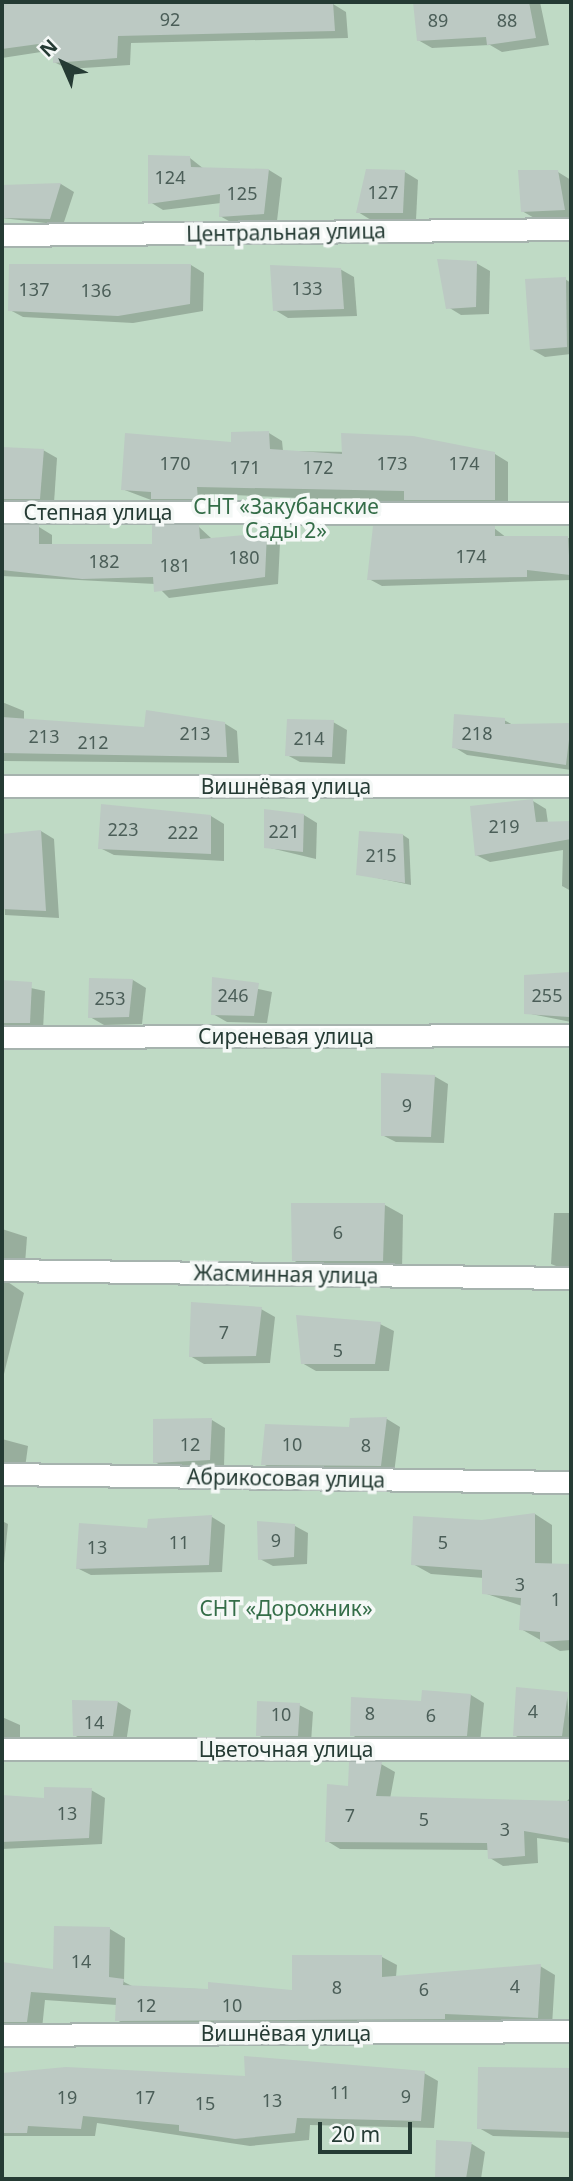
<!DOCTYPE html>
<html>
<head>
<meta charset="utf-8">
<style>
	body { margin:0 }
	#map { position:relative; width:573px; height:2181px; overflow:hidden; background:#e3ebe8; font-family:"Noto Sans",sans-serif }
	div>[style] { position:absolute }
	.green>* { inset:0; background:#bfdac5 }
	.shadow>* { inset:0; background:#0003 }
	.building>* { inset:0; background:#bcc9c3 }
	.roads { filter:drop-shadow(2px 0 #a6b3ae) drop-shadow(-2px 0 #a6b3ae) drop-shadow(0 2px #a6b3ae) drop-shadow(0 -2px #a6b3ae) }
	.minor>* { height:21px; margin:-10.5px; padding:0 10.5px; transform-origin:10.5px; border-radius:10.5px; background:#fff }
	span { translate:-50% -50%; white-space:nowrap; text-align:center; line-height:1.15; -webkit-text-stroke:7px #f4f8f6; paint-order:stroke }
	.number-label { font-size:18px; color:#4b5e58 }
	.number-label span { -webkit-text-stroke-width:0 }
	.street-label { font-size:21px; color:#253b34 }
	.park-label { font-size:21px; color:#346d48 }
	.frame { position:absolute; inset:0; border:4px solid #253b34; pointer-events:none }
	.north { position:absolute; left:28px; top:28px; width:70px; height:70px; -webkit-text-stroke:5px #f4f8f6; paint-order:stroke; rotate:316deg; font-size:19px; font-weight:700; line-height:28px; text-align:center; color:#253b34 }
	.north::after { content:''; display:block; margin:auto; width:24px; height:32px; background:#253b34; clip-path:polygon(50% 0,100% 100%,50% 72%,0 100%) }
	.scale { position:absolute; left:318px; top:2122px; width:94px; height:32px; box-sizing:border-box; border:4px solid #253b34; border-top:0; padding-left:9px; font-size:21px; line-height:24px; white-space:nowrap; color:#253b34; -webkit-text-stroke:5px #f4f8f6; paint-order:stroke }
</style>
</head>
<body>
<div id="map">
	<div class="green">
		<i style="clip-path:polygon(2px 2px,571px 2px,571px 2179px,2px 2179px)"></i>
	</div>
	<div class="shadow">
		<i style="clip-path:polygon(415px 2px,540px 2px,549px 45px,502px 52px,490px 45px,432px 48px,418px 40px)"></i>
		<i style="clip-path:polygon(2px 3px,333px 4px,346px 12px,348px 38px,131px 43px,130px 65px,68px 69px,54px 62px,54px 50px,2px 58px)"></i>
		<i style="clip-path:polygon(190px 158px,204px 169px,269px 170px,282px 178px,277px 221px,234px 224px,220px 216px,221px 203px,163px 210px,150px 202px)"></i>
		<i style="clip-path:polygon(405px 172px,418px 180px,416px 220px,371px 220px,358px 212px)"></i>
		<i style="clip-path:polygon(558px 172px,571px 180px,571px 217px,536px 219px,522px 211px)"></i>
		<i style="clip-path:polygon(61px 184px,74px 192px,63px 225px,2px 218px,2px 187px)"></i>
		<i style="clip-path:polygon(476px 263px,490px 271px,489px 314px,461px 315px,448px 307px)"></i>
		<i style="clip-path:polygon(191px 265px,204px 273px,203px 311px,133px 323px,23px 317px,10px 310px)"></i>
		<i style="clip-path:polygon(340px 269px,354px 277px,357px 316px,288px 318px,275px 310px)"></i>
		<i style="clip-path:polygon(565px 279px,571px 283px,571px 354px,545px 357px,531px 349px)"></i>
		<i style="clip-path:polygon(269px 433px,282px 441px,283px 451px,495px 454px,508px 462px,508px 507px,210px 494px,211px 506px,167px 506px,122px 489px)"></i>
		<i style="clip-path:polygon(2px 450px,43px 450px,57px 458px,54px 503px,2px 508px)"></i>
		<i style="clip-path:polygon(2px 522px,39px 527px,52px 535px,52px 546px,154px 546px,199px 527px,212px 539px,267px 535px,280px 543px,278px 584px,169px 598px,155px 584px,2px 576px)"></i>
		<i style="clip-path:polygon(494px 528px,507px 538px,571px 538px,571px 580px,382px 586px,369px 579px)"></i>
		<i style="clip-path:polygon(2px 702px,24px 711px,24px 720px,146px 729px,224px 723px,237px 731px,239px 763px,2px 761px)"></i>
		<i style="clip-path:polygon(504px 720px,515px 726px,571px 726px,571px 770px,467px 755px,454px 747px)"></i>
		<i style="clip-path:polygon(333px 722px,347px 730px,345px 764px,300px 762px,287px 755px)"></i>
		<i style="clip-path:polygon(533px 801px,546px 809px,548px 823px,571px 823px,571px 891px,562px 886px,563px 850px,490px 862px,476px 855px)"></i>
		<i style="clip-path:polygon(304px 815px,317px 823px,316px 859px,266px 847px)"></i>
		<i style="clip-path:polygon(211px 816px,224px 824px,224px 861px,114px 855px,100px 848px)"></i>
		<i style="clip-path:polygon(41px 831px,54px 839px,59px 918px,5px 915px,2px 836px)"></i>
		<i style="clip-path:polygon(403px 835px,409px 839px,411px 885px,358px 874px)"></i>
		<i style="clip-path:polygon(571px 974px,571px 1022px,526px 1013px,526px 977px)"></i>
		<i style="clip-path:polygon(91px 979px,133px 980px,146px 988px,142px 1024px,104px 1025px,90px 1017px)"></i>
		<i style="clip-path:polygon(213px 979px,272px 992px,267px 1023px,227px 1022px,213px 1014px)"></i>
		<i style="clip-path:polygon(2px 982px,45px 991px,43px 1030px,2px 1030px)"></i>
		<i style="clip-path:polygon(434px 1076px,448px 1084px,444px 1143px,396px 1142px,382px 1135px)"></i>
		<i style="clip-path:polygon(385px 1205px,403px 1215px,402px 1271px,312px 1271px,293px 1260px)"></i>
		<i style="clip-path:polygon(554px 1213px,571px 1213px,571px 1272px,551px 1264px)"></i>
		<i style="clip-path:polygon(2px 1229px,27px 1237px,25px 1264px,2px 1277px)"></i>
		<i style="clip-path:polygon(2px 1278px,24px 1293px,2px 1382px)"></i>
		<i style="clip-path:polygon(261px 1309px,275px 1317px,270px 1363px,204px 1364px,190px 1356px)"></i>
		<i style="clip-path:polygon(380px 1324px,394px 1331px,389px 1371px,316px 1371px,302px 1363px)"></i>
		<i style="clip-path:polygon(387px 1419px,400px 1427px,394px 1473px,276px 1471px,263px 1464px,351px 1428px,352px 1420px)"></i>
		<i style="clip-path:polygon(212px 1420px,225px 1428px,224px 1467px,169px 1470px,155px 1462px)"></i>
		<i style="clip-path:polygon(2px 1439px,28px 1446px,25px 1468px,2px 1471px)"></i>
		<i style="clip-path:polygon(535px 1514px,552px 1525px,552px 1565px,571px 1565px,571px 1650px,560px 1651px,521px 1629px,522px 1606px,484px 1593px,484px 1578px,431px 1574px,413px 1564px,482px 1522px)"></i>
		<i style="clip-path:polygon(212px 1517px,225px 1525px,222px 1572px,91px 1575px,77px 1568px,149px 1530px)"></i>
		<i style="clip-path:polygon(2px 1521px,8px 1524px,3px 1573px,2px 1573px)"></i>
		<i style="clip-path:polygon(295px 1526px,308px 1533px,307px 1564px,273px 1566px,260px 1559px)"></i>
		<i style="clip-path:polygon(424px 1692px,471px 1695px,484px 1703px,480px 1743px,365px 1743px,352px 1735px,423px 1703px)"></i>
		<i style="clip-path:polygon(567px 1693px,571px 1743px,528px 1743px,514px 1735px)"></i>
		<i style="clip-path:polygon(118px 1702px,131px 1710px,126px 1743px,88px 1743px,74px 1735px)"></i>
		<i style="clip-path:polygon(299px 1705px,313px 1712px,311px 1743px,272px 1743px,258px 1735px)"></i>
		<i style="clip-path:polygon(2px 1717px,20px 1725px,20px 1743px,2px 1750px)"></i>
		<i style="clip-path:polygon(381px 1764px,395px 1772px,390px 1799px,565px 1803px,571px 1797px,571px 1843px,537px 1838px,538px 1863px,503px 1866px,490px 1858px,489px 1850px,340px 1849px,327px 1841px,350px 1787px)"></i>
		<i style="clip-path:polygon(91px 1790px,105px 1798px,102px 1844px,2px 1849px,2px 1797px,46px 1800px)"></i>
		<i style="clip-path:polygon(110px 1929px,125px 1938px,124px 1982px,134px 1987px,293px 1992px,382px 1957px,397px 1965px,396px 1977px,540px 1966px,555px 1975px,552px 2026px,459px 2021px,459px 2026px,132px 2029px,117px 2020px,117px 2005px,45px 2000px,42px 2029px,2px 2029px,2px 1964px,55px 1971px)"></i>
		<i style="clip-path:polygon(66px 2069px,247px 2078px,424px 2073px,438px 2081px,434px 2128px,310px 2125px,309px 2140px,250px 2146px,97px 2123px,95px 2136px,2px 2136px,2px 2074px)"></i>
		<i style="clip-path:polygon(480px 2069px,571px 2070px,571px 2138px,493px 2136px,479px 2128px)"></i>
		<i style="clip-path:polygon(438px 2142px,472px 2144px,485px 2152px,481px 2179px,437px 2179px)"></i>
	</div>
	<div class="building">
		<i style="clip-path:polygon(2px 2px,333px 2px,335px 31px,118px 36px,117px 58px,53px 63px,53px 42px,2px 49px)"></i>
		<i style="clip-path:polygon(413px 2px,529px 2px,536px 38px,487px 45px,486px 37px,417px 41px)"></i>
		<i style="clip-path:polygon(148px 155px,190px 156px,191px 167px,269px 169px,264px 214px,219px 217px,220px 194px,148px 204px)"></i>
		<i style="clip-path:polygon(366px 169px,405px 170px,403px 213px,356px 213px)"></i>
		<i style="clip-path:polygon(518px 170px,558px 170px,565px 210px,521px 212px)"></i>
		<i style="clip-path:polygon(61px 183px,50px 219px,2px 218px,2px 185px)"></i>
		<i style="clip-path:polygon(437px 259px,477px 261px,476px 307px,446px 309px)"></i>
		<i style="clip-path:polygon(9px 264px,191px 264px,190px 304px,118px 316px,8px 311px)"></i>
		<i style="clip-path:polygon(270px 265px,341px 268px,344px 309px,273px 311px)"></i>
		<i style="clip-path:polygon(566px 277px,567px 347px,530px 350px,525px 279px)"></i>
		<i style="clip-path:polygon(269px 431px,270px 449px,342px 454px,341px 433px,413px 436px,495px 452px,495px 500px,404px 500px,404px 491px,197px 487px,198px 499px,151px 499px,151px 492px,121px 490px,125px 433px,231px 442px,231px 432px)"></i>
		<i style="clip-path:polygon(2px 447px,44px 449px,40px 499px,2px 499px)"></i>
		<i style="clip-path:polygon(2px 525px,39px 525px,39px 544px,152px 544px,152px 525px,199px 525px,200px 539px,267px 533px,265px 577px,154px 592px,153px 577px,82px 579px,2px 570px)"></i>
		<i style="clip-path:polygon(373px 526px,495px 526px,495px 536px,568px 536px,570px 575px,527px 570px,527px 577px,367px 580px)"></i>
		<i style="clip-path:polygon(146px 710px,225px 722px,227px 757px,2px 753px,2px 717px,144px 727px)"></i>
		<i style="clip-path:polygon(454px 714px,505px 718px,505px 724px,571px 723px,566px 765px,452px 748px)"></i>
		<i style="clip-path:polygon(287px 719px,334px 720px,332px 757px,285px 756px)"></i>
		<i style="clip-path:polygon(533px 799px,536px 822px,571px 821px,571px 839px,475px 856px,470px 806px)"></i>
		<i style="clip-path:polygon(101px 804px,211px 815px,211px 854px,98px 849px)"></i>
		<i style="clip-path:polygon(264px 809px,304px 814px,303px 852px,264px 848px)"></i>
		<i style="clip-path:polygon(41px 830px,46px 911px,2px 909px,2px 834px)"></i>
		<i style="clip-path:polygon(359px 831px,403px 834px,405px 883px,356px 875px)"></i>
		<i style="clip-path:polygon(570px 972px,569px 1017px,524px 1014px,524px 975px)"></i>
		<i style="clip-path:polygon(212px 977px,259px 983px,254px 1016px,211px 1015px)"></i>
		<i style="clip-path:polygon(89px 978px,133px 979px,129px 1017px,88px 1018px)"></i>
		<i style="clip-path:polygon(2px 980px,32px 982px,30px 1023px,2px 1023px)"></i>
		<i style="clip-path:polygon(381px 1073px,435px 1075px,431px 1137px,381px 1136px)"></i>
		<i style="clip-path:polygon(291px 1203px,385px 1203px,383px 1261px,292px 1261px)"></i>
		<i style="clip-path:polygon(191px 1302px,262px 1307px,256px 1356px,189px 1357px)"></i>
		<i style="clip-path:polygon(296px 1315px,381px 1322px,375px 1364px,301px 1364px)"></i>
		<i style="clip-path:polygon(387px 1417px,381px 1466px,261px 1465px,265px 1424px,349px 1427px,350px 1418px)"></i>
		<i style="clip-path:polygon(212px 1418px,210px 1460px,153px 1463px,153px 1419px)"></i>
		<i style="clip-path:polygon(535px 1513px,535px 1563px,571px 1564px,571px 1640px,540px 1642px,540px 1632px,519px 1630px,521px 1598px,482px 1594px,482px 1570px,411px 1565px,413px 1516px,482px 1520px)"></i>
		<i style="clip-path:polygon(212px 1515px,209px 1565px,76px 1569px,79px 1523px,147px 1528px,148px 1519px)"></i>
		<i style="clip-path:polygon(257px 1521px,295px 1524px,294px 1557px,258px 1560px)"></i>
		<i style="clip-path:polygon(516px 1687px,568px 1692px,562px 1736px,513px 1736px)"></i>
		<i style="clip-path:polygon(422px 1690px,471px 1694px,467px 1736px,350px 1736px,351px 1697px,421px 1701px)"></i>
		<i style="clip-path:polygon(72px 1700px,118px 1701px,113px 1736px,73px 1736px)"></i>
		<i style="clip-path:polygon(257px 1701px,300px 1703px,298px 1736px,256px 1736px)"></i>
		<i style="clip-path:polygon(349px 1762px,382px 1762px,376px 1796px,571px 1801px,571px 1839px,524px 1831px,525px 1856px,488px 1859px,487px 1843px,325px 1842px,327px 1784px,348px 1786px)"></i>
		<i style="clip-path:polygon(44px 1787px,92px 1788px,89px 1838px,2px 1842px,2px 1795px,44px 1798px)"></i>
		<i style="clip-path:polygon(54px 1926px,110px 1927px,109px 1977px,124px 1979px,123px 1985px,208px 1989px,208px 1982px,292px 1990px,292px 1955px,382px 1955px,382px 1977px,541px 1964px,538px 2018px,445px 2014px,445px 2019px,115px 2021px,116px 1998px,31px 1992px,27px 2022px,2px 2022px,2px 1962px,53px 1969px)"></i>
		<i style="clip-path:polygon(244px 2056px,425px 2071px,421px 2121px,297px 2118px,295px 2133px,235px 2139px,179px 2131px,179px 2125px,83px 2116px,81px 2129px,28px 2126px,27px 2133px,2px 2133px,2px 2073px,66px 2067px,245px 2076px)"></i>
		<i style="clip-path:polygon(478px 2067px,571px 2068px,571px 2132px,477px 2129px)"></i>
		<i style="clip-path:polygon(436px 2140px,472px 2142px,466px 2179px,435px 2179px)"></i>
	</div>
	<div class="roads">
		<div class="minor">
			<i style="left:2px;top:235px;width:569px;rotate:-0.6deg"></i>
			<i style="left:2px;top:512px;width:569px;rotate:0.1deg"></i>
			<i style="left:2px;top:786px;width:569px"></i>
			<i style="left:2px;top:1037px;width:569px;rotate:-0.2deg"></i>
			<i style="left:2px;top:1270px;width:569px;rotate:0.81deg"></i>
			<i style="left:2px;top:1474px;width:569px;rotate:0.81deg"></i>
			<i style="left:2px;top:1749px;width:569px"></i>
			<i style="left:2px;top:2035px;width:569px;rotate:-0.4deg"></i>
		</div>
	</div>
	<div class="number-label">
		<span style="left:170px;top:19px">92</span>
		<span style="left:438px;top:20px">89</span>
		<span style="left:507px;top:20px">88</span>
		<span style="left:170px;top:177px">124</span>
		<span style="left:383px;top:192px">127</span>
		<span style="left:242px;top:193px">125</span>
		<span style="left:307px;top:288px">133</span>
		<span style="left:34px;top:289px">137</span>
		<span style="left:96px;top:290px">136</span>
		<span style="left:175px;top:463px">170</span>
		<span style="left:392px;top:463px">173</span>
		<span style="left:464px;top:463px">174</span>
		<span style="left:245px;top:467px">171</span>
		<span style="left:318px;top:467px">172</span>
		<span style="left:471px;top:556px">174</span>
		<span style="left:244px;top:557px">180</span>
		<span style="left:104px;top:561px">182</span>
		<span style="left:175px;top:565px">181</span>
		<span style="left:195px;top:733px">213</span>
		<span style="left:477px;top:733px">218</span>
		<span style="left:44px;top:736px">213</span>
		<span style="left:309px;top:738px">214</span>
		<span style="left:93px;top:742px">212</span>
		<span style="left:504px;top:826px">219</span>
		<span style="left:123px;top:829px">223</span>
		<span style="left:284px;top:831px">221</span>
		<span style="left:183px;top:832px">222</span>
		<span style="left:381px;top:855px">215</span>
		<span style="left:233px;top:995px">246</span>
		<span style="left:547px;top:995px">255</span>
		<span style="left:110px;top:998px">253</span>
		<span style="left:407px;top:1105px">9</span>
		<span style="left:338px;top:1232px">6</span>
		<span style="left:224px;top:1332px">7</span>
		<span style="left:338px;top:1350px">5</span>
		<span style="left:190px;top:1444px">12</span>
		<span style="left:292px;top:1444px">10</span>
		<span style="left:366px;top:1445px">8</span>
		<span style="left:276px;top:1540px">9</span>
		<span style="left:179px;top:1542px">11</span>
		<span style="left:443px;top:1542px">5</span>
		<span style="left:97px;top:1547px">13</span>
		<span style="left:520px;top:1584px">3</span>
		<span style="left:556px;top:1599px">1</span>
		<span style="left:533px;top:1711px">4</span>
		<span style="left:370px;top:1713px">8</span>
		<span style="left:281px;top:1714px">10</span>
		<span style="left:431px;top:1715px">6</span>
		<span style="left:94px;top:1722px">14</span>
		<span style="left:67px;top:1813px">13</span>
		<span style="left:350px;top:1815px">7</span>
		<span style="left:424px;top:1819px">5</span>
		<span style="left:505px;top:1829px">3</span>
		<span style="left:81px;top:1961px">14</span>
		<span style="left:515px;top:1986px">4</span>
		<span style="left:337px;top:1987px">8</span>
		<span style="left:424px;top:1989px">6</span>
		<span style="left:146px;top:2005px">12</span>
		<span style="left:232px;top:2005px">10</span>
		<span style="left:340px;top:2092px">11</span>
		<span style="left:406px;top:2096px">9</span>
		<span style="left:67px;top:2097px">19</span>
		<span style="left:145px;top:2097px">17</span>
		<span style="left:272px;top:2100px">13</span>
		<span style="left:205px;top:2103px">15</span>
	</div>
	<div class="street-label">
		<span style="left:286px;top:232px;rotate:-1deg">Центральная улица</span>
		<span style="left:98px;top:512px">Степная улица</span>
		<span style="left:286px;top:786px">Вишнёвая улица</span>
		<span style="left:286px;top:1036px">Сиреневая улица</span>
		<span style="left:286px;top:1274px;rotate:1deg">Жасминная улица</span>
		<span style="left:286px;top:1478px;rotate:1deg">Абрикосовая улица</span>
		<span style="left:286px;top:1749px">Цветочная улица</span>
		<span style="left:286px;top:2033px">Вишнёвая улица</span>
	</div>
	<div class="park-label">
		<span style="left:286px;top:518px">СНТ «Закубанские<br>Сады 2»</span>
		<span style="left:286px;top:1608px">СНТ «Дорожник»</span>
	</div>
	<div class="frame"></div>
	<div class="north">N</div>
	<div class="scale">20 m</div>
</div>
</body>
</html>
